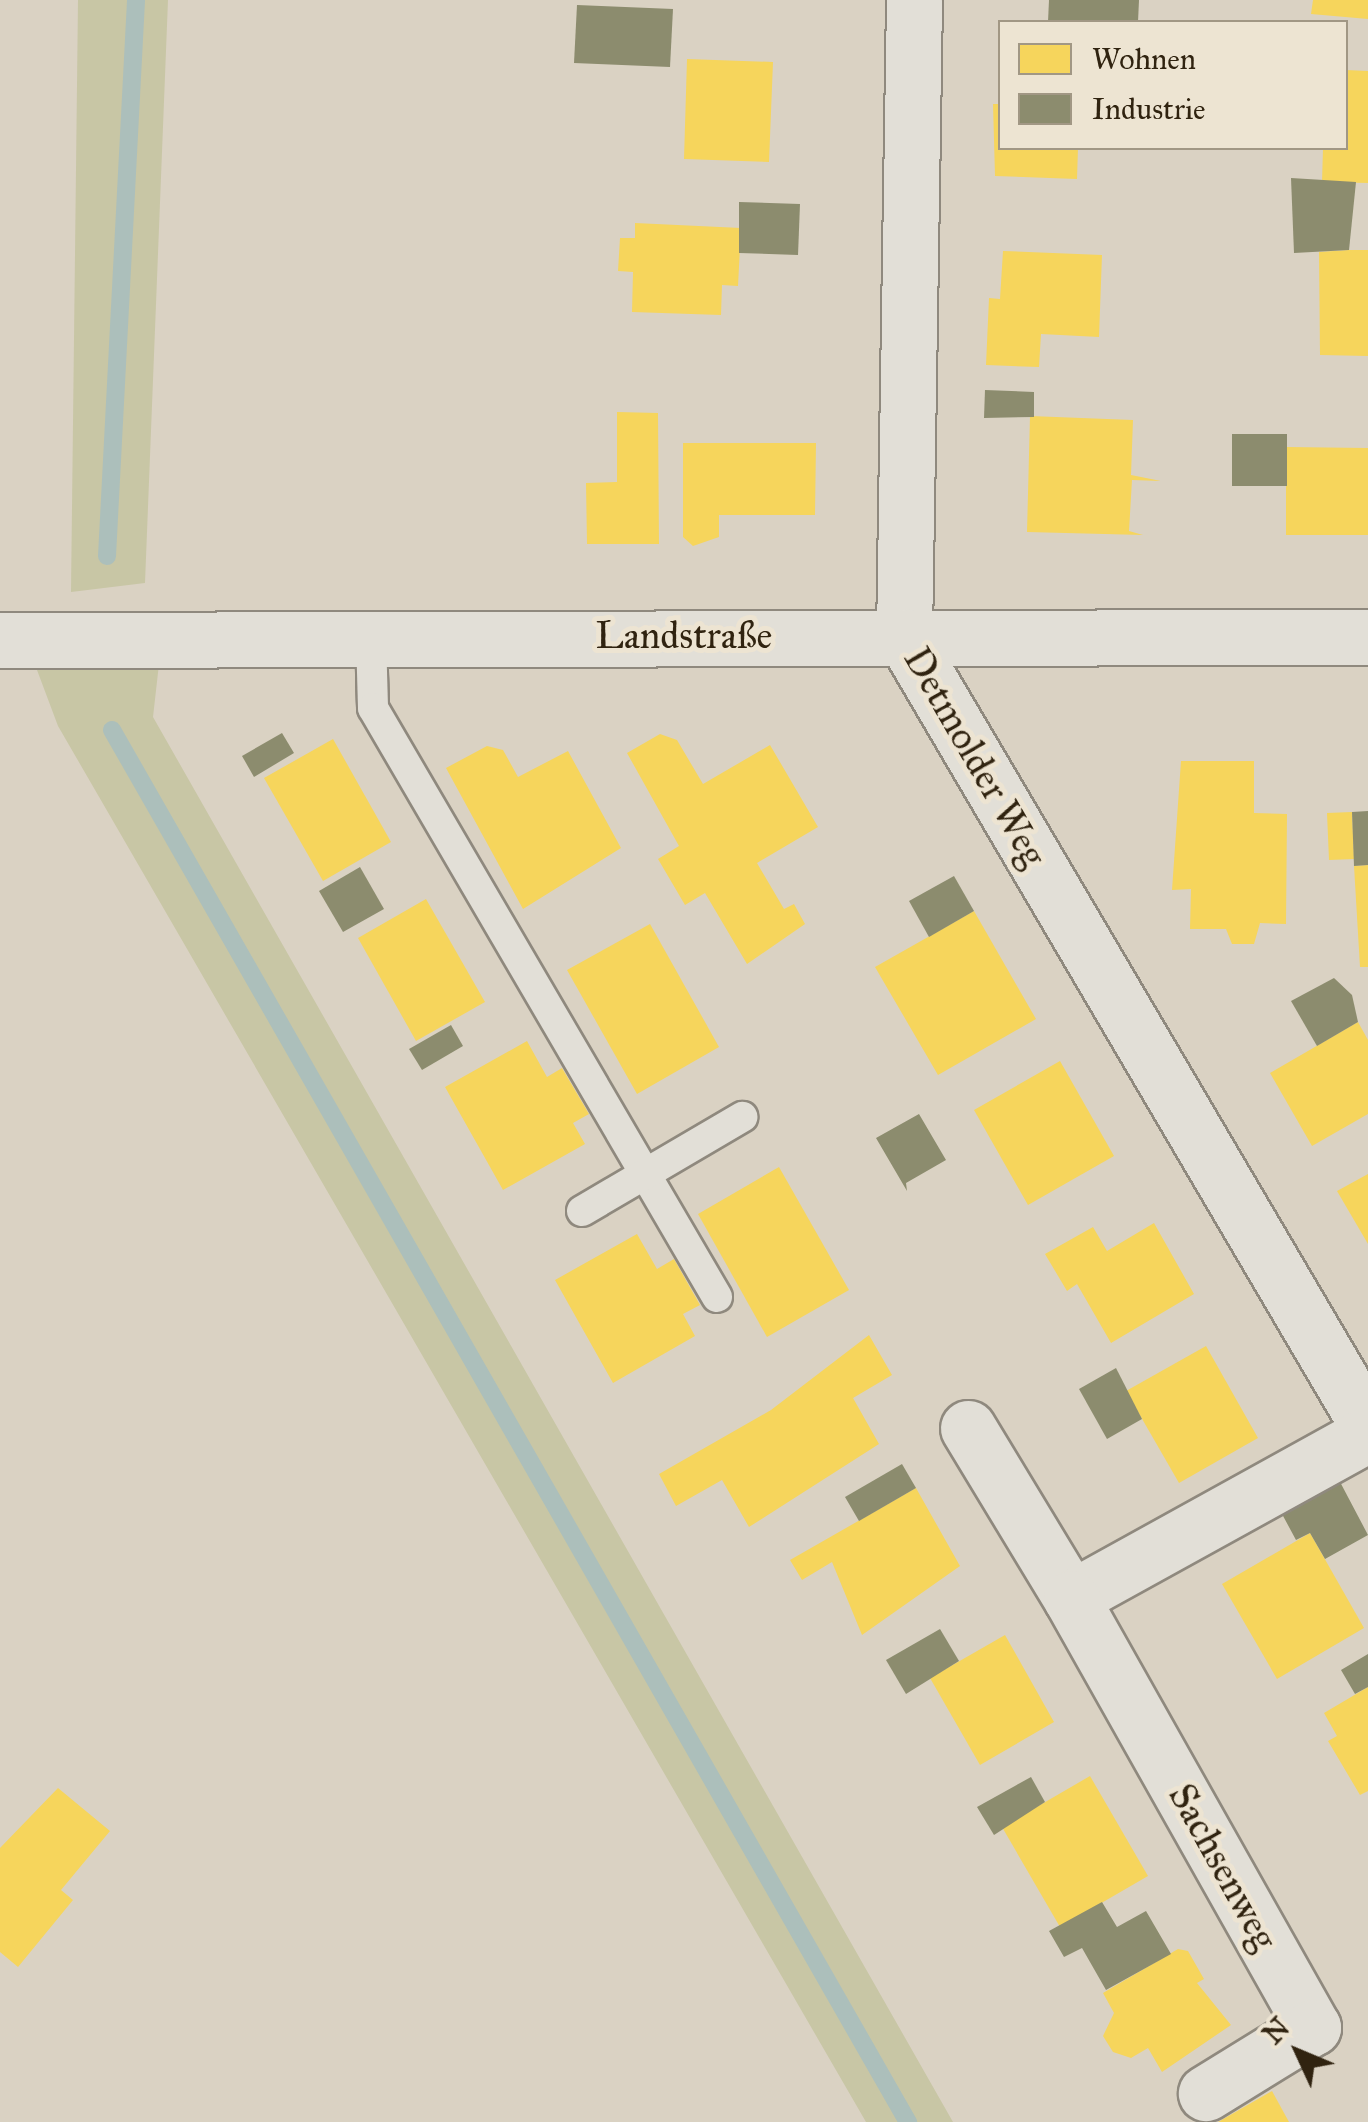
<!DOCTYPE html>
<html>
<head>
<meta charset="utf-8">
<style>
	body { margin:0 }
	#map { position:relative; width:1368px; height:2122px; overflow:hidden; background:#dad2c3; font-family:"IM FELL Great Primer",serif }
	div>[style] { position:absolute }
	.green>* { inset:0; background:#c8c6a5 }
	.homes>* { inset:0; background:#f6d55c }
	.industry>* { inset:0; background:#8c8c6e }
	.stream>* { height:18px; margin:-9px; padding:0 9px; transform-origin:9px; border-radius:9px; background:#acbfbb }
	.roads { filter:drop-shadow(2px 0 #8f897e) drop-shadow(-2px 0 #8f897e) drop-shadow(0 2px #8f897e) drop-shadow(0 -2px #8f897e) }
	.lane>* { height:30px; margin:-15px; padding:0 15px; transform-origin:15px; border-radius:15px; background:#e2dfd7 }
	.street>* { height:55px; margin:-27.5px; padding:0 27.5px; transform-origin:27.5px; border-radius:27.5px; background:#e2dfd7 }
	span { translate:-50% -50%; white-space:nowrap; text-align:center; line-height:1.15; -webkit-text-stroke:10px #ede4d2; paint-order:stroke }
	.street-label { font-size:38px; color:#302310 }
	.legend { position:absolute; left:998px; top:20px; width:350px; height:130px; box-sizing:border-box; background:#ede4d2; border:2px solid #a19784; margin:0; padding:12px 18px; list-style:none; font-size:30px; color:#302310 }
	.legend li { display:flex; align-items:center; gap:20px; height:50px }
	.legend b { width:50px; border:2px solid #a19784 }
	.north { position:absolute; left:1248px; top:2002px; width:100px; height:100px; -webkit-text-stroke:8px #ede4d2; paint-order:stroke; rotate:314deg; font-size:28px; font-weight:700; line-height:40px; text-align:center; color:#302310 }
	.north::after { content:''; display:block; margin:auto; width:35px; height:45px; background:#302310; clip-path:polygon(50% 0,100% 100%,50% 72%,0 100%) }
</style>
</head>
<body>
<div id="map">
	<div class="green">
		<i style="clip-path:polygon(78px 0,168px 0,145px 583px,71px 592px)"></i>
		<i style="clip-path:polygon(159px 664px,153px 717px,953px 2122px,866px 2122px,58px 726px,37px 670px)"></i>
	</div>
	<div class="homes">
		<i style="clip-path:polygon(1313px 0,1368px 0,1368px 19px,1311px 14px)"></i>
		<i style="clip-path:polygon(687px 59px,773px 62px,769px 162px,684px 159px)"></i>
		<i style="clip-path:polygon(1346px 70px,1368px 71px,1368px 183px,1322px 182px,1323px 148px,1346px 148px)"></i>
		<i style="clip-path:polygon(993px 104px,1001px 104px,1001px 148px,1078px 148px,1077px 179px,995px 176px)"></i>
		<i style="clip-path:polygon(635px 223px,741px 228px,738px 286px,722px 285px,721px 315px,632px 312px,633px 272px,618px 271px,620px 238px,635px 238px)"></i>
		<i style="clip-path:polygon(1349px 250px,1368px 250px,1368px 356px,1320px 355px,1319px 252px)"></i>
		<i style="clip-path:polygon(1003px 251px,1102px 255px,1099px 337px,1041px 334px,1039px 367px,986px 365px,989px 298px,1000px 299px)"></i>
		<i style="clip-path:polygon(617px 412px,658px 413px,659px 544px,587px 544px,586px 483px,617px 482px)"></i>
		<i style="clip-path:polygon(1030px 416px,1133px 420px,1131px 475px,1161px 481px,1132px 480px,1129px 531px,1143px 535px,1027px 532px)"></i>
		<i style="clip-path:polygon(683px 443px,816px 443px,815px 515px,719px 515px,719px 537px,693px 546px,683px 537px)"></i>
		<i style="clip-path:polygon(1286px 447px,1368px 448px,1368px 535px,1286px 535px)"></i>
		<i style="clip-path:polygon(660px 734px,677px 740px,703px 784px,770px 745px,818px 827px,757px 863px,784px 909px,794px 904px,805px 924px,747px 964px,705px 893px,685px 905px,658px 859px,679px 846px,627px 753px)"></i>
		<i style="clip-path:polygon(333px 739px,391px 842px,323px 881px,264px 778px)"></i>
		<i style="clip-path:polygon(487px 746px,503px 750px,518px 777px,568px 751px,621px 848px,523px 909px,446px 768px)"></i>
		<i style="clip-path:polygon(1181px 761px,1254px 761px,1254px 813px,1287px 814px,1286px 924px,1260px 923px,1254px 944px,1232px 944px,1226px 929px,1190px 929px,1191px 889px,1172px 890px)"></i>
		<i style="clip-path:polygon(1352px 812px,1354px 859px,1329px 860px,1327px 813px)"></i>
		<i style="clip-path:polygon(1368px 865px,1368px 967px,1360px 967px,1354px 866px)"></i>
		<i style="clip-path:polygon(426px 899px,485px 1002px,416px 1041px,358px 938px)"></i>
		<i style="clip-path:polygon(974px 911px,1036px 1019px,938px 1075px,875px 967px)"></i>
		<i style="clip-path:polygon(650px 924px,719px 1047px,637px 1094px,567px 970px)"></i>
		<i style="clip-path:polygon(1358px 1022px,1368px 1040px,1368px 1114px,1312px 1146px,1270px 1073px)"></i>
		<i style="clip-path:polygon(527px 1041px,547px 1077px,562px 1068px,589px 1114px,573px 1123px,585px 1144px,503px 1190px,445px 1087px)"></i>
		<i style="clip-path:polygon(1060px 1061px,1114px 1156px,1028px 1205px,974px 1110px)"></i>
		<i style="clip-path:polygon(779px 1167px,849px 1290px,767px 1337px,698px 1214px)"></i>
		<i style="clip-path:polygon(1368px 1174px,1368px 1244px,1337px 1191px)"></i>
		<i style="clip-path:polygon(1154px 1223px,1194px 1294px,1111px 1343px,1077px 1284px,1067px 1291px,1045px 1254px,1093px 1227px,1107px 1251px)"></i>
		<i style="clip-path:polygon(637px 1234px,657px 1269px,674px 1259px,700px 1305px,683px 1314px,695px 1336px,613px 1383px,555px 1280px)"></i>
		<i style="clip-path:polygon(869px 1335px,892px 1375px,853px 1398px,879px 1444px,749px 1527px,722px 1480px,676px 1506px,659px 1474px,771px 1410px)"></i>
		<i style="clip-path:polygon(1206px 1346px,1258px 1438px,1179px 1483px,1126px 1391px)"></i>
		<i style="clip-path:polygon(916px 1488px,960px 1566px,862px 1635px,832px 1562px,802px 1580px,790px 1560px)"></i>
		<i style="clip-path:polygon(1310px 1533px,1364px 1628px,1277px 1679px,1222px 1584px)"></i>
		<i style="clip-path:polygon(1005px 1635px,1054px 1722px,980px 1765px,930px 1678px)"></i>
		<i style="clip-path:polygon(1368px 1687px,1368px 1791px,1360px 1795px,1328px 1741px,1337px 1736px,1324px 1713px)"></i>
		<i style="clip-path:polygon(1090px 1776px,1148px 1876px,1060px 1927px,1002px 1827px)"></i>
		<i style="clip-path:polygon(58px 1788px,110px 1831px,61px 1890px,73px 1900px,18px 1967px,0 1952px,0 1848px)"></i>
		<i style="clip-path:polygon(1178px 1949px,1188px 1951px,1204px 1979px,1197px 1983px,1231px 2025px,1162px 2072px,1148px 2048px,1131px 2058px,1113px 2052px,1103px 2036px,1114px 2013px,1103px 1993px)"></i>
		<i style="clip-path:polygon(1272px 2091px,1289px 2122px,1218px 2122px)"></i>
	</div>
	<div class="industry">
		<i style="clip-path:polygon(1049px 0,1139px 0,1138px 22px,1048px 22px)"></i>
		<i style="clip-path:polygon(577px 5px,673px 9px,670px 67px,574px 63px)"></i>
		<i style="clip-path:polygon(1291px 178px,1356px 182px,1349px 250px,1294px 253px)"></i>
		<i style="clip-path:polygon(739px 202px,800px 204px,798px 255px,739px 253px)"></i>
		<i style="clip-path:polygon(985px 390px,1034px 392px,1034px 417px,984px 418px)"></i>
		<i style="clip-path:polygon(1232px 434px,1287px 434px,1287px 486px,1232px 486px)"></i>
		<i style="clip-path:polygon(282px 733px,294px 753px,254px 777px,242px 756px)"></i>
		<i style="clip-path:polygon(1368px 811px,1368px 865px,1354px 866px,1352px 812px)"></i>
		<i style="clip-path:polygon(360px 867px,384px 909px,343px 932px,319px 891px)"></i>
		<i style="clip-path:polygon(954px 876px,974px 911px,929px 937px,909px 901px)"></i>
		<i style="clip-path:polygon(1334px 978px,1352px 995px,1358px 1022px,1317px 1046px,1291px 1001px)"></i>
		<i style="clip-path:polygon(451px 1025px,463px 1046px,422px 1070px,409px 1049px)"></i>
		<i style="clip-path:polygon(919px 1114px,946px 1160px,906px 1183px,907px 1191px,876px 1138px)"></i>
		<i style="clip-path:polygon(1116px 1368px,1142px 1419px,1107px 1439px,1079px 1389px)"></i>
		<i style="clip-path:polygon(902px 1464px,916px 1488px,859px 1521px,845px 1497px)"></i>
		<i style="clip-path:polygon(1339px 1480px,1368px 1535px,1325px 1559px,1310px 1533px,1296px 1540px,1282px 1514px)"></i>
		<i style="clip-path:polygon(940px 1629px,959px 1661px,906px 1694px,886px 1660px)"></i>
		<i style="clip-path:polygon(1368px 1654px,1368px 1687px,1355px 1694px,1341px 1670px)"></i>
		<i style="clip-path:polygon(1031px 1777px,1045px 1802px,994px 1835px,977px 1807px)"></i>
		<i style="clip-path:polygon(1102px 1902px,1117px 1927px,1146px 1911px,1171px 1954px,1106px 1990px,1082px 1948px,1064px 1957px,1049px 1931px)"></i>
	</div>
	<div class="stream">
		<i style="left:107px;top:556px;width:557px;rotate:-87.01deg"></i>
		<i style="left:112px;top:730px;width:1604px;rotate:60.24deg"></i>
	</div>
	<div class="roads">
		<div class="lane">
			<i style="left:371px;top:636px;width:72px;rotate:88.4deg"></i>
			<i style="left:373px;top:708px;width:682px;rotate:59.71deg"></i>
			<i style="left:582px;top:1211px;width:186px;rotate:-30.4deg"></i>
		</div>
		<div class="street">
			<i style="left:914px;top:0;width:637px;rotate:90.9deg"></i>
			<i style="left:904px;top:637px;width:915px;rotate:59.54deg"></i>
			<i style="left:0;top:640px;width:1368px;rotate:-0.13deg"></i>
			<i style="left:968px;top:1428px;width:199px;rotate:58.8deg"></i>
			<i style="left:1071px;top:1598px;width:339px;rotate:-28.9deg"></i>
			<i style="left:1071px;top:1598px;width:493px;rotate:60.6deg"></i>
			<i style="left:1313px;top:2027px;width:126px;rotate:148.3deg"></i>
		</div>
	</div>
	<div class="street-label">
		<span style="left:684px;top:636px">Landstraße</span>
		<span style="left:975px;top:757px;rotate:60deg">Detmolder Weg</span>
		<span style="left:1223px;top:1867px;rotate:61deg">Sachsenweg</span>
	</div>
	<ul class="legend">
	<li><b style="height:28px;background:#f6d55c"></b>Wohnen</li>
	<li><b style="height:28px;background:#8c8c6e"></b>Industrie</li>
	</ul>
	<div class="north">N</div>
</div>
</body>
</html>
